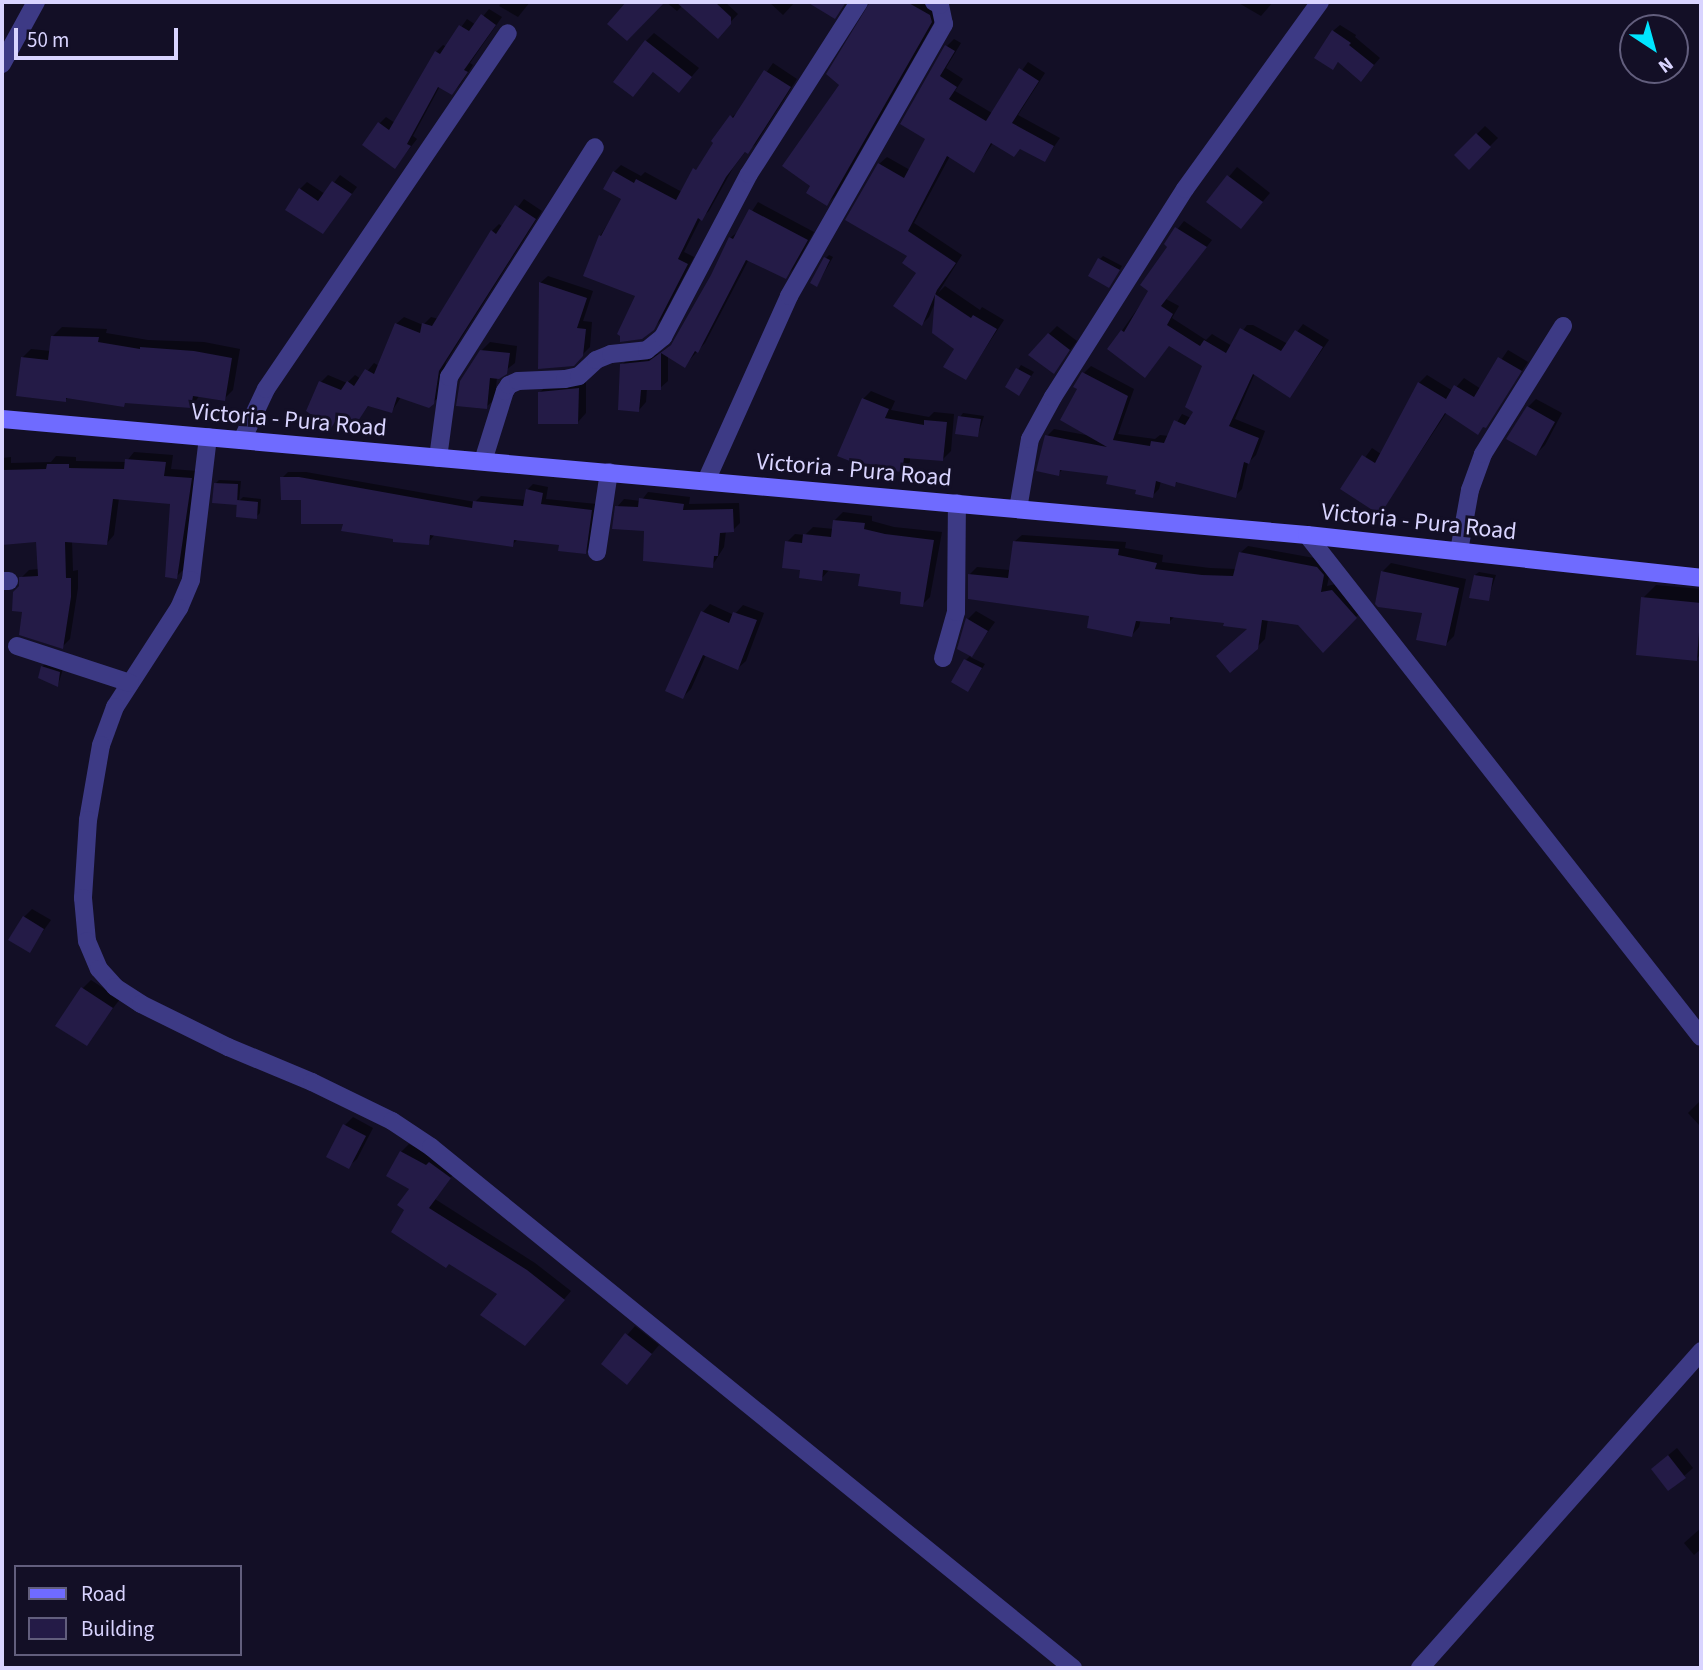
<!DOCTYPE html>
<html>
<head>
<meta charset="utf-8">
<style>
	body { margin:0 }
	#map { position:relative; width:1703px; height:1670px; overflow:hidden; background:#130f26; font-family:"Source Sans 3",sans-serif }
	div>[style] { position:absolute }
	.shadow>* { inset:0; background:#0007 }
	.building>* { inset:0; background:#241b47 }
	.minor>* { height:18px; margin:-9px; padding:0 9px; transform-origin:9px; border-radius:9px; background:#3d3a85 }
	.secondary>* { height:18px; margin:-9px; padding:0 9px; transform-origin:9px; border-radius:9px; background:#6f6bff }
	span { translate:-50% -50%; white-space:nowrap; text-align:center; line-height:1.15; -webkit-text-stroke:6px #130f26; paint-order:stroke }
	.street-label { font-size:24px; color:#d9d4ff }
	.frame { position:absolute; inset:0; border:4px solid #d9d4ff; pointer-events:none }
	.legend { position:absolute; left:14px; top:1565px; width:228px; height:91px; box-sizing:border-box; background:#130f26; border:2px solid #625e7d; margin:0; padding:9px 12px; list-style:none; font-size:21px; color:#d9d4ff }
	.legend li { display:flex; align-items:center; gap:14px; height:35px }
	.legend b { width:35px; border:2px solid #625e7d }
	.north { position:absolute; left:1619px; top:14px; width:70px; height:70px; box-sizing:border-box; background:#130f26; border:2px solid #625e7d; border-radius:50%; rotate:144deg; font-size:19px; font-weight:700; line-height:28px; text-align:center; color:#d9d4ff }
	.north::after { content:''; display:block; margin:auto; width:24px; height:32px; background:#00e5ff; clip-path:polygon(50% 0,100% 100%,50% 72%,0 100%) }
	.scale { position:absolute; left:14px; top:28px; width:164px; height:32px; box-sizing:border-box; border:4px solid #d9d4ff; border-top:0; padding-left:9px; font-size:21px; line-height:24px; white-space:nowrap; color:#d9d4ff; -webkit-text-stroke:5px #130f26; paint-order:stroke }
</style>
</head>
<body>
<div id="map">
	<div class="shadow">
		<i style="clip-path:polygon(502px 2px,530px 2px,518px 17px,499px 6px)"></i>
		<i style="clip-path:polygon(666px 2px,725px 2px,738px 14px,717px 36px,683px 5px,677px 11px)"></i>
		<i style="clip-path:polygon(769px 2px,795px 2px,783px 15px)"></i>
		<i style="clip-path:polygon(871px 2px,931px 2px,940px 12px,835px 196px,827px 204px,842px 84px)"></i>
		<i style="clip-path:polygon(1237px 2px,1273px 2px,1261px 16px)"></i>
		<i style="clip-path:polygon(489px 9px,502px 17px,470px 63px,473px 65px,459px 86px,452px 93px,440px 86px,413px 136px,417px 139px,395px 167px,379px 124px,386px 117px,395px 123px,436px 52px,443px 45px,447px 47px,467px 19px,476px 25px)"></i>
		<i style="clip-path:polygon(1340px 25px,1356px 35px,1355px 37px,1380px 58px,1367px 73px,1339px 61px,1333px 68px,1333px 31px)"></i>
		<i style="clip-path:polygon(654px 33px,699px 68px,687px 82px,654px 71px,633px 95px,646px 41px)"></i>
		<i style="clip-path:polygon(954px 39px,961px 43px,946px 68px,963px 79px,955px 91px,992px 113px,1028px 62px,1045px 73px,1018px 115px,1060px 138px,1045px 160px,1021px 147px,993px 143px,974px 170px,950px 156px,914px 223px,962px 255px,938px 293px,945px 286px,980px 310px,982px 307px,1004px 320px,966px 378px,936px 300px,929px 317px,922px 324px,919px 272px,909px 255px,879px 164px,887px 157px,910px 170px,927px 138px,902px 124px,947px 46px)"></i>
		<i style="clip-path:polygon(773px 63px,797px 79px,755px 145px,746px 151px,733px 168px,709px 211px,701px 218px,684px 252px,694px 257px,661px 320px,653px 328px,637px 295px,600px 236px,624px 198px,614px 172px,621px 165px,641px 176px,645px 172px,682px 192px,732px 117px,740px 110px)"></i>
		<i style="clip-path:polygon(1485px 126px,1498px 138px,1469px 167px,1456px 155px)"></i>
		<i style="clip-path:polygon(1237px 167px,1270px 193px,1241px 227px,1209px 201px)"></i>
		<i style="clip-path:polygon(340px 175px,357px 187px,329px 225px,300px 189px,307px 182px,325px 194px)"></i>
		<i style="clip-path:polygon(524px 199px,542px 211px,446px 362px,441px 395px,429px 406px,401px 397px,392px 411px,370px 404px,356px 422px,342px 413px,331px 426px,321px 382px,328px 375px,347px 383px,355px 375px,361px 379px,374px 363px,379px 366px,396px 324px,404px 317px,423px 325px,431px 317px,439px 319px,492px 231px,499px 224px,503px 227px)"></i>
		<i style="clip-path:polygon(758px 202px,814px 232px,793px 269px,785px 277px,749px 259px,705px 343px,685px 365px,668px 355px,668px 381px,660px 388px,647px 388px,646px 402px,639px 410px,622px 365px,630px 357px,658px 354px,674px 343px,713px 276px,730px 238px,739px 231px)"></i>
		<i style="clip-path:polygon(1184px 221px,1212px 240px,1166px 299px,1179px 306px,1172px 318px,1206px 340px,1212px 334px,1232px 346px,1247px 325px,1253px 325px,1288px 344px,1303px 324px,1329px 340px,1290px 396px,1255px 373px,1235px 419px,1265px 431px,1256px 455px,1248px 463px,1242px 489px,1235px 496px,1178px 481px,1174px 485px,1161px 481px,1159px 489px,1152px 496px,1110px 475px,1063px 469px,1058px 474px,1047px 436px,1054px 429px,1091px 436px,1079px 389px,1084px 373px,1091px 366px,1134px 389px,1118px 434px,1155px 439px,1160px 435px,1169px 436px,1182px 414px,1191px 418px,1195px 412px,1204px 365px,1170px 345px,1109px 349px,1150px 291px,1169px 246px,1166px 244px)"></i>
		<i style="clip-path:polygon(829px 255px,833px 257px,817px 285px,825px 259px)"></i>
		<i style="clip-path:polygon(1103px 256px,1122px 266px,1112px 282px,1100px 259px)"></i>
		<i style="clip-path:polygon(548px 276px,593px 291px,583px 321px,592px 322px,590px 347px,573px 364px,540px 283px)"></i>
		<i style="clip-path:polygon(1057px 326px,1077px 341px,1054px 372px,1049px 334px)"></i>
		<i style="clip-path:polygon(62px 327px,107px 329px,106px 333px,148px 340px,204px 342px,240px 349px,233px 390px,224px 399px,200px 395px,191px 407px,127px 401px,123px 405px,69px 397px,65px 400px,22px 358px,31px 349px,51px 351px,53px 336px)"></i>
		<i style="clip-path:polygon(490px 342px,517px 346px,515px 363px,497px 377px,495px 399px,486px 407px,481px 351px)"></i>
		<i style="clip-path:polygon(1508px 350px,1528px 362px,1486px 426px,1447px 412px,1380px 513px,1342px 489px,1372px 448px,1381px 454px,1419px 383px,1427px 375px,1453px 391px,1464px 378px,1481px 389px)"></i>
		<i style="clip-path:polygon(1021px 365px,1034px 372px,1019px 394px,1007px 387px)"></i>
		<i style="clip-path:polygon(586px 380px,586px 413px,578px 422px,540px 392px,549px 384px)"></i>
		<i style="clip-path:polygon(871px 391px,895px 401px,891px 410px,929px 417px,934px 412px,954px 414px,951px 451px,943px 459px,910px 457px,910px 462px,902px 470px,863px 399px)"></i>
		<i style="clip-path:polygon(1536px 399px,1562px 413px,1545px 445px,1536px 454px,1528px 407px)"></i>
		<i style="clip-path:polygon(963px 413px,984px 416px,978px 435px,960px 417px)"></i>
		<i style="clip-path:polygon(134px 452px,173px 455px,171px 469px,198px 471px,184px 569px,176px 577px,172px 502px,119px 498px,114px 535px,107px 543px,72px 541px,73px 571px,78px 570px,78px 588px,70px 639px,62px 647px,24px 611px,21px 578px,29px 570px,39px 569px,38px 541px,2px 543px,2px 458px,11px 457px,11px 463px,51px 462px,56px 456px,76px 457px,76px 461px,126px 462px)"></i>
		<i style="clip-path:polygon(288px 472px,306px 472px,475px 502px,481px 496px,525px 500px,527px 490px,533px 484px,548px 487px,546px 499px,597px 504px,592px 546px,585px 553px,561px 544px,519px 538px,512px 545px,435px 534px,428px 543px,345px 522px,303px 498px,282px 478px)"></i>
		<i style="clip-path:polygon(219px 480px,241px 481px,239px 501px,243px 497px,261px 499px,260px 513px,256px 517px,238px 516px,239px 500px,236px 503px,216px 483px)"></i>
		<i style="clip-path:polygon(648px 492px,690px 497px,689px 504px,739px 503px,740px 523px,733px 530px,726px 531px,724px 547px,712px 566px,646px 530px,617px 507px,624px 499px,641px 501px)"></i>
		<i style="clip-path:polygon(843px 512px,872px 516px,872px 521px,894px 527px,942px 532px,930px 597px,922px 605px,903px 590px,862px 573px,830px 569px,821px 579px,802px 568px,787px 542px,795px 534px,805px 535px,813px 527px,834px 529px,835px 520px)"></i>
		<i style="clip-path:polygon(1022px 535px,1126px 542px,1125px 548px,1163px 555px,1162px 562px,1210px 568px,1236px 569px,1240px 553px,1248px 546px,1325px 560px,1331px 567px,1327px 586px,1340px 583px,1364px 609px,1323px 650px,1299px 623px,1268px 619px,1265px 639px,1257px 647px,1250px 628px,1226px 621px,1175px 616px,1169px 622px,1141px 619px,1139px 627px,1132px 635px,1091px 614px,969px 575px,977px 567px,1010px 570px,1014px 542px)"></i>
		<i style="clip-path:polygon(1391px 563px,1466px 579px,1454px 636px,1446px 644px,1424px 612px,1382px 572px)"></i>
		<i style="clip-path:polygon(1479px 572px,1496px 575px,1488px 599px,1475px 575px)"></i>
		<i style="clip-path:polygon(1656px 585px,1701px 589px,1701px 654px,1696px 659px,1643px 598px)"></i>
		<i style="clip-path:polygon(710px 604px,734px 615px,743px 605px,764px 613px,746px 661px,738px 668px,706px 655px,691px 689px,683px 697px,703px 612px)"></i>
		<i style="clip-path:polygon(976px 611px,995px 622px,970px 657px,985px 664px,968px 690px,966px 660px,971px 655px,968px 619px)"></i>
		<i style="clip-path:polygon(46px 663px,63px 669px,58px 685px,42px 667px)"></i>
		<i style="clip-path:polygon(32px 909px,51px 920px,29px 951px,24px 917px)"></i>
		<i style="clip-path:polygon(91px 980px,120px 999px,86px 1044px,83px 988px)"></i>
		<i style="clip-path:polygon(1701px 1100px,1701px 1127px,1688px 1113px)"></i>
		<i style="clip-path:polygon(353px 1117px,373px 1128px,357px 1159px,348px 1167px,345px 1125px)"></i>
		<i style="clip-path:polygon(409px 1144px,457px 1169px,435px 1199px,535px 1263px,571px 1291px,533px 1336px,499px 1293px,406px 1209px,412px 1188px,401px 1152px)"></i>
		<i style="clip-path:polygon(635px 1326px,659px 1345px,635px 1374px,603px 1363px)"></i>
		<i style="clip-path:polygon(1677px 1448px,1693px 1468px,1684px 1476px,1661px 1461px)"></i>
		<i style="clip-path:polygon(1701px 1528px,1701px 1549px,1694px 1555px,1684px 1543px)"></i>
	</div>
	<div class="building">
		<i style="clip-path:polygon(626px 2px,665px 2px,627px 41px,607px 24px)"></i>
		<i style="clip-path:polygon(676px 2px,715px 2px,731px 17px,731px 24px,718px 39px)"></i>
		<i style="clip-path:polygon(807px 2px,846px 2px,835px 19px)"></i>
		<i style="clip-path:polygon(870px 2px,907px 2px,930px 15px,932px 22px,827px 206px,806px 193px,810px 186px,782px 166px,839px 85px,826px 74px)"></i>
		<i style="clip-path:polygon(481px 14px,496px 25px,464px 70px,468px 72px,452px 95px,438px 87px,407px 144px,411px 146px,395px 169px,362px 145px,378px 122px,389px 130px,435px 51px,440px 54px,459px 25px,469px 31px)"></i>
		<i style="clip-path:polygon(1332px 30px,1351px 43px,1349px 45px,1374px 65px,1361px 82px,1338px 62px,1333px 70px,1314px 58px)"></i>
		<i style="clip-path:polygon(645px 40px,692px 77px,679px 93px,653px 72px,633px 97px,613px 82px)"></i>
		<i style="clip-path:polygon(945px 45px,955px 51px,940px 76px,957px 87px,949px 99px,986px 121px,1019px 68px,1039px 81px,1012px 123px,1054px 146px,1045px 162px,1020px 149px,1014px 157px,991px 143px,974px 173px,947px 156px,908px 231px,956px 263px,937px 290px,922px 326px,893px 306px,916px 273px,902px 263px,907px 256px,845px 220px,878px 163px,904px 178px,925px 139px,900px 124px)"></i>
		<i style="clip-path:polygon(764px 70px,791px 87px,748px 154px,745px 152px,726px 177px,702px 221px,698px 218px,678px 259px,688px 264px,654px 330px,642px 339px,620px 342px,620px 336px,617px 334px,635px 296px,583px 276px,599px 235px,601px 236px,621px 199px,603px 189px,613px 171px,634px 183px,636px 179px,676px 200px,693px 168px,696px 170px,713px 143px,711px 141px,730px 115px,733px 118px)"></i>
		<i style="clip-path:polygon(1476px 133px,1491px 147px,1469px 170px,1454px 155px)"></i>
		<i style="clip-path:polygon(1227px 175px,1263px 202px,1241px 229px,1206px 202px)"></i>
		<i style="clip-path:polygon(332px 181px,352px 194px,323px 234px,285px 210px,299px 188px,318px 201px)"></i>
		<i style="clip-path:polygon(515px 205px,536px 219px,439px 371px,434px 404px,429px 408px,397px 397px,392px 413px,368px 406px,356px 424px,340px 414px,331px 428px,306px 411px,319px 381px,341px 390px,347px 381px,354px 386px,365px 369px,374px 374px,395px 323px,420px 333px,422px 323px,432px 326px,491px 230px,496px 234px)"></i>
		<i style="clip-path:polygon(749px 209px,808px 240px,786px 279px,746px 260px,698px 353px,695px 351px,685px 368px,661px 353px,661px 390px,641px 390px,639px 412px,618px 410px,620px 364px,649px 361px,671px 345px,711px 275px,729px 237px,733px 239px)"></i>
		<i style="clip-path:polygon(1175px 227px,1207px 247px,1161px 306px,1173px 314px,1167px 325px,1200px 346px,1204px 340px,1226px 353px,1240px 328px,1281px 351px,1295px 330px,1323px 347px,1290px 398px,1253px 374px,1229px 426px,1259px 438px,1249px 464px,1244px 462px,1236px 498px,1176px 482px,1175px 487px,1156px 481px,1153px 498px,1135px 494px,1136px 490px,1106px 484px,1108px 476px,1060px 470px,1059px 476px,1036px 471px,1045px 435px,1107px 447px,1060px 420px,1077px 389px,1073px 387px,1082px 372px,1128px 396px,1113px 440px,1150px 446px,1151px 441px,1164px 443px,1174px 420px,1185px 425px,1193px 412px,1185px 407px,1202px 366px,1169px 346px,1145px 378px,1107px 349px,1121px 330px,1124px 332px,1148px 291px,1140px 285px,1167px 247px,1164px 244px)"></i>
		<i style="clip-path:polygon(824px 257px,830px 260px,817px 287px,810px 283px)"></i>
		<i style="clip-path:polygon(1098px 258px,1120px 270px,1109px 288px,1088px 276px)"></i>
		<i style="clip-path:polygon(539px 282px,587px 298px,577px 328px,586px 329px,583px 356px,574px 366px,538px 369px)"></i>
		<i style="clip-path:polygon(935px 294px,971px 318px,973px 315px,997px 329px,966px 380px,943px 367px,954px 349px,932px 333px)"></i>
		<i style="clip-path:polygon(1048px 333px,1070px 350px,1054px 374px,1028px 355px)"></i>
		<i style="clip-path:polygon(51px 336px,99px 337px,98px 342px,140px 349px,140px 347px,194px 351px,232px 358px,225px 401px,193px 396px,191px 408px,125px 403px,124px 407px,66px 398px,66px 402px,16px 396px,21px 357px,48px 360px)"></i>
		<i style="clip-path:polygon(480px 350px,510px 353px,507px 374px,499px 379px,490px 378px,487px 409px,456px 406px,460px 381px)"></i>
		<i style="clip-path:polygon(1498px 357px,1522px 371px,1486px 428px,1483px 427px,1478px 435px,1445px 413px,1380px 515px,1340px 489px,1362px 455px,1375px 463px,1418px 382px,1446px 399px,1454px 385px,1474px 397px)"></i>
		<i style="clip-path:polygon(1016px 368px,1031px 376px,1019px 396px,1005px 387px)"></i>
		<i style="clip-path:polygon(579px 388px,578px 424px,538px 424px,538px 392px)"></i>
		<i style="clip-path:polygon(862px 398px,889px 409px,885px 418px,924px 425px,924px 420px,947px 422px,943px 461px,904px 458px,902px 472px,868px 468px,837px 456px)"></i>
		<i style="clip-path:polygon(1527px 406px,1555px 422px,1536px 456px,1506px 439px)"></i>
		<i style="clip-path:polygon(958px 416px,981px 419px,978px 437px,955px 434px)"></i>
		<i style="clip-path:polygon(125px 459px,166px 462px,164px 476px,192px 478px,177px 579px,165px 577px,170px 504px,113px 499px,107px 545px,65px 542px,66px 578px,71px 578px,71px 597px,63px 649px,19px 635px,22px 612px,12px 611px,13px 592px,19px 586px,19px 577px,38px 576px,36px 542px,2px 545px,2px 470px,46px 469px,47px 464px,69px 464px,69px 468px,124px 469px)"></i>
		<i style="clip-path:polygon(280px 477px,299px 477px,472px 508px,473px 501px,523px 506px,526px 489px,543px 493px,541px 504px,592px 510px,586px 554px,558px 551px,559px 545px,514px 540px,513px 547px,430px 535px,429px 545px,393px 542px,393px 539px,341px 531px,343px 524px,301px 524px,301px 500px,281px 500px)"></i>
		<i style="clip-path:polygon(214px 483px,238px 484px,237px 505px,212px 503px)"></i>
		<i style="clip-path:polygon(639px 498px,684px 504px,683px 510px,733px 509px,734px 532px,720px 533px,718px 556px,714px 556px,713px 568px,643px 561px,644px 531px,612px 529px,615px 506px,638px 507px)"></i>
		<i style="clip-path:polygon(237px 500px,258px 502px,257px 519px,236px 517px)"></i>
		<i style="clip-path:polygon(833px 520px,865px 523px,864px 529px,885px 534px,934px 540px,923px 607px,900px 604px,901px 592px,858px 586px,860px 574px,823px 570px,822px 581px,799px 578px,800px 570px,782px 568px,785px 541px,802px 543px,803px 534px,831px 537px)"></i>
		<i style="clip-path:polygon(1013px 541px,1119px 549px,1118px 555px,1157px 563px,1155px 569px,1202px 575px,1233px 576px,1239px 552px,1317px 567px,1324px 575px,1321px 592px,1332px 590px,1357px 618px,1323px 653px,1298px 625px,1262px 620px,1258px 649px,1230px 673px,1216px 656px,1247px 629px,1223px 626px,1224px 623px,1170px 617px,1170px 624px,1136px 621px,1132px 637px,1087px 628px,1089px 616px,968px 599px,968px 574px,1008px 578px)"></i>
		<i style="clip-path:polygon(1381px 571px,1459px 588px,1446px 646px,1416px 640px,1422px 613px,1378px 607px,1375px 604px)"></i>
		<i style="clip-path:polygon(1474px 575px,1493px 578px,1489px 601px,1469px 598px)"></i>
		<i style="clip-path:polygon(1641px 597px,1701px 603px,1697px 661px,1636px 655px)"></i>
		<i style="clip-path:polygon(701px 611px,729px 623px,733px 612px,757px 620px,738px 670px,703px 655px,683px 699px,665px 691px)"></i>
		<i style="clip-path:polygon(966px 618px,988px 631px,972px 657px,957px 649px)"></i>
		<i style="clip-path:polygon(964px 659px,982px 668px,968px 692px,951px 682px)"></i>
		<i style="clip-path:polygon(41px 666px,60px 672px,58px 687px,38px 678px)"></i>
		<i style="clip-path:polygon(23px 916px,44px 929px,30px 953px,8px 940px)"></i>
		<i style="clip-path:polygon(81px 987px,113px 1008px,87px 1046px,55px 1026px)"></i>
		<i style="clip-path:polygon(343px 1124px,366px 1136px,349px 1169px,326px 1157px)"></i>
		<i style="clip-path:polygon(400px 1151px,426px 1165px,429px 1162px,451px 1178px,429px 1208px,527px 1270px,565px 1300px,525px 1346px,480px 1315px,497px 1294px,449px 1264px,446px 1268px,391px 1232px,404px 1210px,397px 1205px,409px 1189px,386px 1176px)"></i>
		<i style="clip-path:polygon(625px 1333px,652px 1354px,627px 1385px,601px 1364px)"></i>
		<i style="clip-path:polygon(1668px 1455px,1686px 1478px,1668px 1491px,1651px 1469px)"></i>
	</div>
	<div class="minor">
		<i style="left:2px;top:64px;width:71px;rotate:-61.3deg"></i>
		<i style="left:208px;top:437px;width:144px;rotate:96.8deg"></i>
		<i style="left:191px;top:580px;width:30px;rotate:113deg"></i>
		<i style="left:179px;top:608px;width:118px;rotate:122.9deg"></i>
		<i style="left:115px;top:707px;width:40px;rotate:110.2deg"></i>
		<i style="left:101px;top:745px;width:76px;rotate:99.8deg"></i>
		<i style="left:88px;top:820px;width:78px;rotate:93.7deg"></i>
		<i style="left:83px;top:898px;width:43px;rotate:84.7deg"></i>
		<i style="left:87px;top:941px;width:30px;rotate:67deg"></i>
		<i style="left:99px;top:969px;width:24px;rotate:48deg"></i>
		<i style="left:115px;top:987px;width:31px;rotate:33deg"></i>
		<i style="left:141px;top:1004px;width:97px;rotate:26.3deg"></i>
		<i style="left:228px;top:1047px;width:91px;rotate:22.6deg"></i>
		<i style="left:312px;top:1082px;width:89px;rotate:26deg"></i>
		<i style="left:392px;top:1121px;width:47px;rotate:33.7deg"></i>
		<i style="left:431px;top:1147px;width:827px;rotate:39.06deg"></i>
		<i style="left:242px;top:440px;width:56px;rotate:-64.8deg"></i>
		<i style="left:266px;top:389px;width:430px;rotate:-55.8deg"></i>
		<i style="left:438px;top:458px;width:82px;rotate:-82.3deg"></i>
		<i style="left:449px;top:377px;width:272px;rotate:-57.6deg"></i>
		<i style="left:483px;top:461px;width:73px;rotate:-72.6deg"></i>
		<i style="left:505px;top:391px;width:7px;rotate:-56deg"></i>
		<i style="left:509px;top:385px;width:10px;rotate:-24deg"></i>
		<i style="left:518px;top:381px;width:47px;rotate:-2.4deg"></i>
		<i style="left:565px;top:379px;width:14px;rotate:-12deg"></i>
		<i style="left:579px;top:376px;width:23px;rotate:-43deg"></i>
		<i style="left:596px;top:360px;width:16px;rotate:-22deg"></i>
		<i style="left:611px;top:354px;width:36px;rotate:-6deg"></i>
		<i style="left:647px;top:350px;width:21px;rotate:-39deg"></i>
		<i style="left:663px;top:337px;width:184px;rotate:-62.2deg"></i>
		<i style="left:749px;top:174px;width:204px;rotate:-57.4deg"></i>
		<i style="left:706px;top:481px;width:203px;rotate:-65.8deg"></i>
		<i style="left:789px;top:296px;width:313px;rotate:-60.3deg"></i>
		<i style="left:944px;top:24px;width:19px;rotate:-102deg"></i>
		<i style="left:940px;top:5px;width:7px;rotate:-153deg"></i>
		<i style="left:1018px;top:509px;width:71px;rotate:-80.3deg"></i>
		<i style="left:1030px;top:439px;width:48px;rotate:-61.3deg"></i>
		<i style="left:1053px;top:397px;width:246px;rotate:-57.6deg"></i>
		<i style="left:1185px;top:189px;width:231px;rotate:-54.2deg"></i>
		<i style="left:1307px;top:535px;width:638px;rotate:51.87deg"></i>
		<i style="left:1459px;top:551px;width:62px;rotate:-79.8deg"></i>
		<i style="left:1470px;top:490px;width:38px;rotate:-70deg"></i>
		<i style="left:1483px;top:454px;width:151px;rotate:-58deg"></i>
		<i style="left:597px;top:552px;width:81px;rotate:-81.5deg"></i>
		<i style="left:2px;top:581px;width:7px"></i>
		<i style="left:17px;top:646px;width:119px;rotate:18.1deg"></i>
		<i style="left:943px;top:658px;width:48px;rotate:-74.2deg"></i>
		<i style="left:956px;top:612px;width:109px;rotate:-89.5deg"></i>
		<i style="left:1420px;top:1668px;width:424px;rotate:-48.4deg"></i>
	</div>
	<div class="secondary">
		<i style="left:2px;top:419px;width:1310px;rotate:5.08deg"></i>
		<i style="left:1307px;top:535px;width:396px;rotate:6.2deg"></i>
	</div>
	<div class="street-label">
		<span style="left:289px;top:420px;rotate:5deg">Victoria - Pura Road</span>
		<span style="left:854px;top:470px;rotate:5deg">Victoria - Pura Road</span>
		<span style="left:1419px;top:522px;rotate:6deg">Victoria - Pura Road</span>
	</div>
	<div class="frame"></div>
	<ul class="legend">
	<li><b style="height:9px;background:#6f6bff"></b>Road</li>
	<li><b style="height:19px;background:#241b47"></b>Building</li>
	</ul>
	<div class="north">N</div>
	<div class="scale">50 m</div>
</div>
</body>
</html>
